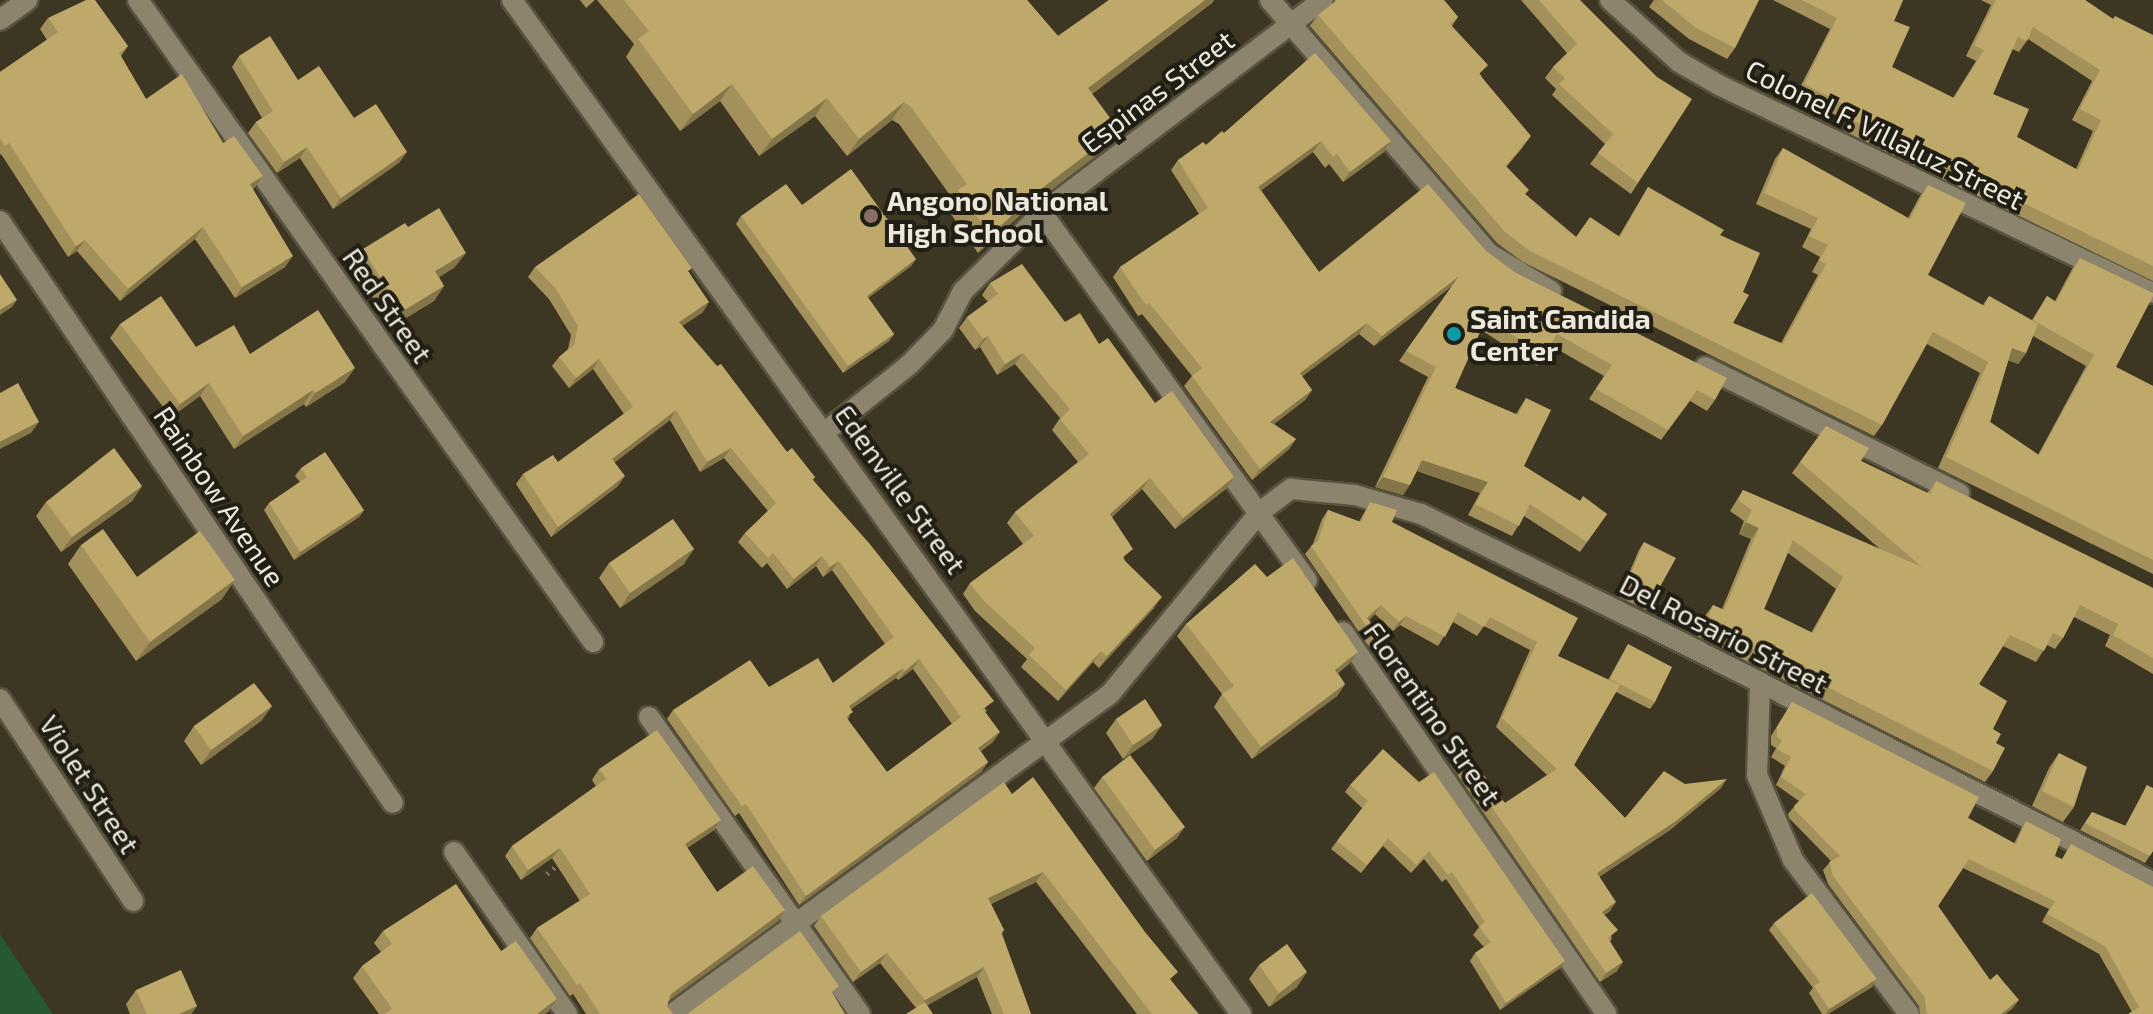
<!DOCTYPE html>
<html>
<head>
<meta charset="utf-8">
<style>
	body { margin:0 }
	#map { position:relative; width:2153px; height:1014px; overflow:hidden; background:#3d3622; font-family:"Exo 2",sans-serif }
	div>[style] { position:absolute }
	.green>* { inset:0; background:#265834 }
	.path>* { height:5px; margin-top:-2.5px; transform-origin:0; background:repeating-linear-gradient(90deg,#7b7564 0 2px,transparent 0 8px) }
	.roads { filter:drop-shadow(2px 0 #585340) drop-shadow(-2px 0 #585340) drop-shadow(0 2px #585340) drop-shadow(0 -2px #585340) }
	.minor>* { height:20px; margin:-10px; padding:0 10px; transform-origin:10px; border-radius:10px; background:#8c846d }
	.tertiary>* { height:20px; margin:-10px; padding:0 10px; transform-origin:10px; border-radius:10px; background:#8c846d }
	.wall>* { inset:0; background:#a3905b }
	.shaded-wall>* { inset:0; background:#85764a }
	.building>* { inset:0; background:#bea86a }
	.dots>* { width:22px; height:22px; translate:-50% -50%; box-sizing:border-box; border:4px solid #211e15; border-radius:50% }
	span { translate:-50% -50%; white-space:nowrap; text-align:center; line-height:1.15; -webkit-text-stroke:8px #211e15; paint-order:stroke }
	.street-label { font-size:28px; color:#ece8dc }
	.poi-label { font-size:28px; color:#ece8dc; font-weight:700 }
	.left { translate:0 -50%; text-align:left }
</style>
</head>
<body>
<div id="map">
	<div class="green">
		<i style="clip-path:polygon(0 934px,53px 1014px,0 1014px)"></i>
	</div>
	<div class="path">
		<i style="left:547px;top:874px;width:18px;rotate:-41deg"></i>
	</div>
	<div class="roads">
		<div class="minor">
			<i style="left:138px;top:0;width:787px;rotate:54.67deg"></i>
			<i style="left:1270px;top:0;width:334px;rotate:49.2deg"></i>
			<i style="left:1488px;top:253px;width:74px;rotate:31.1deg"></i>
			<i style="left:1610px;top:0;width:93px;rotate:41.9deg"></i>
			<i style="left:1679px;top:62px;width:46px;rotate:29.9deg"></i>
			<i style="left:1719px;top:85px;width:481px;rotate:25.6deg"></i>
			<i style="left:0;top:20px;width:34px;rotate:-36deg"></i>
			<i style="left:1042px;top:213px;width:453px;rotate:54.2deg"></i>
			<i style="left:0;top:221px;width:702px;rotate:55.97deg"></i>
			<i style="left:1705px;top:367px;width:284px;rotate:26.4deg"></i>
			<i style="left:825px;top:432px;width:107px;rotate:-38.6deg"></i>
			<i style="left:909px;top:365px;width:49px;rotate:-45.8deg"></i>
			<i style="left:943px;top:330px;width:44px;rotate:-62.9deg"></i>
			<i style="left:963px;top:291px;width:111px;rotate:-44.6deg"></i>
			<i style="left:1042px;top:213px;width:353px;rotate:-37.2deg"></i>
			<i style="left:1343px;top:632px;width:464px;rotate:55.4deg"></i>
			<i style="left:1760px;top:682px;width:93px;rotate:91.8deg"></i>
			<i style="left:1757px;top:775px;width:92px;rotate:67deg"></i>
			<i style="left:1793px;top:860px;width:193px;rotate:53deg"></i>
			<i style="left:0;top:699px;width:242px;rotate:56.6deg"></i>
			<i style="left:649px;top:717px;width:364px;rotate:54.6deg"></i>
			<i style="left:454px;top:852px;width:198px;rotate:55.1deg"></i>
			<i style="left:672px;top:1014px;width:542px;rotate:-36.15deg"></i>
			<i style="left:1110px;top:694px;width:236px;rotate:-50.5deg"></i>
			<i style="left:1260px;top:512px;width:39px;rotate:-37deg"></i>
			<i style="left:1291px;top:489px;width:64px;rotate:5.4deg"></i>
			<i style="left:1355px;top:495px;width:69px;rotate:16.1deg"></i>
			<i style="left:1421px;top:514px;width:252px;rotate:26.2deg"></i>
			<i style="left:1647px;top:625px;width:568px;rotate:26.93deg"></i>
		</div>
		<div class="tertiary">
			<i style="left:512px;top:0;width:1249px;rotate:54.29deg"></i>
		</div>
	</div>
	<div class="wall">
		<i style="clip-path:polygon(580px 0,595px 0,586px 8px)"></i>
		<i style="clip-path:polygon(597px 0,1027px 0,1058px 36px,1109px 0,1214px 0,1212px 3px,1092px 94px,1106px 148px,1034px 203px,978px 253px,946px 207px,952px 198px,899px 124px,892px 120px,847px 156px,815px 116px,759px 156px,720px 101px,680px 131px,626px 57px,634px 44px)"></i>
		<i style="clip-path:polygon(evenodd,1335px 0,1444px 0,1458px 17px,1452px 26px,1523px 147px,1506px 167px,1526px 195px,1576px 237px,1619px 236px,1648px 187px,1720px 235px,1743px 292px,1733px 323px,1781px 343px,1818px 275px,1812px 272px,1820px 257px,1802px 247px,1811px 229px,1756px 204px,1775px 159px,1783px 148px,1908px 218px,1920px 196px,1928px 185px,1928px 275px,1983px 305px,1989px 296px,2032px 320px,2047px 296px,2055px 301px,2072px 269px,2080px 258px,2116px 367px,2153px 386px,2153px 574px,1938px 468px,1980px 373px,1927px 344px,1882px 425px,1874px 436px,1523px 262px,1497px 243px,1310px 26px,1318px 15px,1334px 3px,1335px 0,2033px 336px,2086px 366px,2038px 455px,1990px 422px,2008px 360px,2018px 364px,2026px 353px,2033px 336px)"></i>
		<i style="clip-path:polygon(1521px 0,1580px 0,1638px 183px,1631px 194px,1590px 164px,1605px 144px,1552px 95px,1556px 89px,1545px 78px,1553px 67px,1567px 53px)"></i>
		<i style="clip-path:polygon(1654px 0,1759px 0,1735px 48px,1727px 59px,1689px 39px,1649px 7px)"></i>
		<i style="clip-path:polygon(evenodd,1773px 0,1903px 0,1894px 21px,1892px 67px,1953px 98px,1976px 61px,1966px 56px,1991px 5px,1981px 0,2085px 0,2113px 19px,2153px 35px,2153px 281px,1844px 131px,1849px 122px,1796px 95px,1830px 29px,1773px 0,2028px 39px,2092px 81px,2072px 120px,2093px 131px,2076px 169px,2017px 137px,1993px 94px,2012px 49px,2019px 52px,2028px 39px)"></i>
		<i style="clip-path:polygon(48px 18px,128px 46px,121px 56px,146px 99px,223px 143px,263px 176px,253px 189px,285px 267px,235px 298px,195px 239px,120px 301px,77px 251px,68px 257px,1px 154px,0 155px,0 72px,47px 40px,40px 29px)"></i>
		<i style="clip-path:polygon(239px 56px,298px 80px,354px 118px,400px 162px,333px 209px,300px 158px,277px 173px,248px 133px,256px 122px,262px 118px,232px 67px)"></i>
		<i style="clip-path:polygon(1224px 133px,1391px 141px,1384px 152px,1343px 182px,1329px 164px,1325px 168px,1313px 152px,1261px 190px,1319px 272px,1486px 251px,1516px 273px,1715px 400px,1707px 411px,1690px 401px,1661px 440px,1589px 399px,1604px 376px,1550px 345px,1537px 366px,1481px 330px,1455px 388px,1516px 414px,1526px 398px,1524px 466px,1580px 501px,1607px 514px,1580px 552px,1524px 516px,1512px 536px,1468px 515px,1480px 493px,1417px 471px,1403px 495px,1375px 487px,1428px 377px,1399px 361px,1452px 286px,1374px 346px,1359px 334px,1302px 376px,1312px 390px,1305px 400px,1274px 424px,1296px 439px,1289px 449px,1252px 480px,1184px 386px,1192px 376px,1142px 314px,1138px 316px,1113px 277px,1120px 267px,1199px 214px,1171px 170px,1178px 160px,1206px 145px)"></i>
		<i style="clip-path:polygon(802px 205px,916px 259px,911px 266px,868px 298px,894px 334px,889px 341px,843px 373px,736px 224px,741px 216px)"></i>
		<i style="clip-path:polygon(408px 227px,455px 267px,439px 277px,444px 286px,434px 301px,391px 327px,353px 264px,363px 249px)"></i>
		<i style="clip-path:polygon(evenodd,535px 267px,689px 272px,703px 312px,682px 326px,787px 452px,815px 477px,813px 480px,987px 711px,985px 712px,993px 742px,981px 751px,988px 762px,981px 772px,799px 905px,739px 813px,735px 816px,667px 719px,673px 710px,769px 687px,833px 683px,885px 644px,832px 570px,823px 577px,816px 566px,787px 589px,767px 563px,762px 568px,738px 542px,745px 533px,768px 511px,724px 458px,700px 472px,670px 420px,615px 462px,618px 486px,551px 537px,516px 484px,523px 474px,558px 462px,624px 414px,593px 369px,569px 388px,552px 366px,559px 357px,568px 349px,571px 335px,549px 299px,528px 277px,535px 267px,913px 669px,952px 724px,887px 772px,848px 720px,851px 709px,896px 678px,898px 680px,913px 669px)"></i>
		<i style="clip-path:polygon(990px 283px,1065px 322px,1099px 344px,1155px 403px,1227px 488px,1175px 529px,1142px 489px,1112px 517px,1125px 561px,1154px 608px,1099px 668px,1093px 662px,1058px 701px,1021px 667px,1027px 659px,975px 611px,963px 594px,970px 583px,1023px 544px,1007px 523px,1015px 512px,1078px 462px,1052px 430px,1060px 418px,1015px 364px,997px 375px,980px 347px,975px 350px,959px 328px,967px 317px,988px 302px,982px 295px)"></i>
		<i style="clip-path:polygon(120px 324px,196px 347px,250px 354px,345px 382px,306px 407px,304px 404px,234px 449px,200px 396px,171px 417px,110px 338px)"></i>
		<i style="clip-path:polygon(evenodd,1826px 426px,1861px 461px,1927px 493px,1936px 481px,2153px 588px,2153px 674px,2105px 646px,2110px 635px,2074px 617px,2063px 638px,2055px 649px,2047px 645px,2036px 662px,2003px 646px,1979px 684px,1996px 743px,1993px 771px,1985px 782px,1697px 636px,1705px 616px,1713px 605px,1722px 609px,1751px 539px,1739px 534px,1744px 521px,1730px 511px,1743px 490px,1880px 549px,1792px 473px,1826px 426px,1788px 553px,1836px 589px,1811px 633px,1764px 609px,1788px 553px)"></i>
		<i style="clip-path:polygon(301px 468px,364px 510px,359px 517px,294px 560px,264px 510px,269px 503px,300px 482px,295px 476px)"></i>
		<i style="clip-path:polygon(142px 486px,132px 501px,61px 552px,36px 516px,46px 502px)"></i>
		<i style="clip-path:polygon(1370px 502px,1392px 522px,1558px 656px,1608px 680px,1628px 644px,1655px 702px,1650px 709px,1616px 692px,1574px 765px,1625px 818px,1685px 784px,1721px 788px,1670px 830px,1599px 877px,1610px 911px,1604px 915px,1612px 939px,1610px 941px,1617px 971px,1600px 982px,1450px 764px,1456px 755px,1505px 803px,1547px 775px,1496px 727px,1530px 650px,1484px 626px,1477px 636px,1453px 622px,1438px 646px,1400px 625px,1393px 631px,1375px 614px,1369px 620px,1381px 636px,1375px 645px,1370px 648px,1305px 554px,1313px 544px,1322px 519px,1328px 510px,1359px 522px)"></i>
		<i style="clip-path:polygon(1644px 542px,1651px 603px,1646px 610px,1619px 597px,1639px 550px)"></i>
		<i style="clip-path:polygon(81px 545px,137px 577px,222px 599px,136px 661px,68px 564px)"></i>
		<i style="clip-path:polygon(609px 563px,684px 564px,620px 608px,599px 578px)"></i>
		<i style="clip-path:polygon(1267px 577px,1349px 664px,1338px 673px,1345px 684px,1337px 696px,1252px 759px,1214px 707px,1222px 694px,1177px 636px,1186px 624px)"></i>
		<i style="clip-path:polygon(1792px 702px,1968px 818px,2014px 844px,2021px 829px,2026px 821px,2055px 856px,2153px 1014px,2132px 1012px,2099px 954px,2042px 922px,2049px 909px,1963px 868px,1938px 906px,1990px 980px,2013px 1008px,2005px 1014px,1920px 1014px,1919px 1006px,1828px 884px,1823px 870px,1831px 861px,1789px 818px,1788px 814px,1799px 801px,1776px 785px,1785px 766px,1771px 757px,1776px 748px,1771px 745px,1771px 736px)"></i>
		<i style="clip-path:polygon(272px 706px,261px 721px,201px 765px,184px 741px,194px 726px)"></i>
		<i style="clip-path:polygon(1116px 719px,1162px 725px,1152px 739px,1123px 759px,1106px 733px)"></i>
		<i style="clip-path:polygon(2059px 753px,2074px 807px,2063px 822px,2032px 806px,2049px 768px)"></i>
		<i style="clip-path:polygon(599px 769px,721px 820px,714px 830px,687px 848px,717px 892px,785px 910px,778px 921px,668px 1001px,667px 1006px,673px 1014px,586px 1014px,573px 994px,570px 996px,530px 938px,537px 928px,580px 901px,552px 858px,521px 880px,505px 856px,512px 846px,596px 786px,592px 780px)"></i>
		<i style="clip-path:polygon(1102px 777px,1177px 838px,1147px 861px,1094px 788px)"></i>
		<i style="clip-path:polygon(1350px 785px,1565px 961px,1560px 968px,1500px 1010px,1470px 961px,1475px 953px,1484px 947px,1473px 935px,1479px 927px,1446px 879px,1442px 882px,1424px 859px,1411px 873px,1383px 846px,1361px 873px,1331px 849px,1362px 808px,1345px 792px)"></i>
		<i style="clip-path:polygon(2147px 785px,2153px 851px,2145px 863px,2080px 830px,2092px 812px,2125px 826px)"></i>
		<i style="clip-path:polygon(1012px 794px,1172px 982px,1199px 1014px,1137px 1014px,1036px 882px,991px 904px,1004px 930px,1002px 934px,1031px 1014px,992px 1014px,977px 977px,916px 1008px,880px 963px,853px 982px,814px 926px,821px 916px)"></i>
		<i style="clip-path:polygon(1774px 923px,1872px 987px,1828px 1014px,1822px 1014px,1809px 993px,1813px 988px,1769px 930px)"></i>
		<i style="clip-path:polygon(383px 931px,501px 951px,549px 1011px,545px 1014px,379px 1014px,353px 978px,362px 966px,381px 952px,374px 943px)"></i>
		<i style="clip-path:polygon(1259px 965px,1297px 987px,1269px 1007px,1249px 979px)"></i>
		<i style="clip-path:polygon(136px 990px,197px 1006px,191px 1014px,130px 1014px,126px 1004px)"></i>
	</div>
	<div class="shaded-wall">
		<i style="clip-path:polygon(1205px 0,1214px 0,1212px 3px,1076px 106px,1088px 88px)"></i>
		<i style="clip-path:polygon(732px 84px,720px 101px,680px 131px,693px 114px)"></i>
		<i style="clip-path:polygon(827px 98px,815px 116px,759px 156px,772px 139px)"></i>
		<i style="clip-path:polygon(904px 102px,892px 120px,847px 156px,859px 139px)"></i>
		<i style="clip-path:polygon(1119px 130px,1106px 148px,1034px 203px,978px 253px,990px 235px,1046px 185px)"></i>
		<i style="clip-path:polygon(1531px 136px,1523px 147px,1498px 177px,1506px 166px)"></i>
		<i style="clip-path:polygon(1321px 141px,1313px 152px,1251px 198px,1258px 187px)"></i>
		<i style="clip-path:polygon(1391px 141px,1384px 152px,1343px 182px,1350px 172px)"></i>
		<i style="clip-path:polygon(307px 147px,300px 158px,277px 173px,284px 162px)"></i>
		<i style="clip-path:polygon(407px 152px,400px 162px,333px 209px,341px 198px)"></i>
		<i style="clip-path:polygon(263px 176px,255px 187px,242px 196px,250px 184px)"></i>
		<i style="clip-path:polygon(203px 227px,195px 239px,120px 301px,128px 289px)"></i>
		<i style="clip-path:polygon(85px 240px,77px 251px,68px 257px,76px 246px)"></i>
		<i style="clip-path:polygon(466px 253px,455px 267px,425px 286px,435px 271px)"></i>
		<i style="clip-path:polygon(293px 256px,285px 267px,235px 298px,242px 287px)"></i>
		<i style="clip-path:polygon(916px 259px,911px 266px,861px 303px,867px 296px)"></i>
		<i style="clip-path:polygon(1459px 276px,1452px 286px,1374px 346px,1382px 336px)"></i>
		<i style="clip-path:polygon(444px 286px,434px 301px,391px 327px,401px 312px)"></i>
		<i style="clip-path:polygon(17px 300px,12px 307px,0 315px,0 310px)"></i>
		<i style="clip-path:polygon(709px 302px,703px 312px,673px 332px,679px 322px)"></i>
		<i style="clip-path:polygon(1367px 323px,1359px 334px,1292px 384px,1300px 373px)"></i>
		<i style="clip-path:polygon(894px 334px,889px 341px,843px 373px,848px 366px)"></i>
		<i style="clip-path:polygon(988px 336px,980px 347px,975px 350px,983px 339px)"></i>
		<i style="clip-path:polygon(2012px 348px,2026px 353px,2018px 364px,2004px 359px)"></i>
		<i style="clip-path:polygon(1023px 353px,1015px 364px,997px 375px,1005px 364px)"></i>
		<i style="clip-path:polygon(599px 359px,593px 369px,569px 388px,576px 378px)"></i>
		<i style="clip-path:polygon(355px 368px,345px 382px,306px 407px,315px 393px)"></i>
		<i style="clip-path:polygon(209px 383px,200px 396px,171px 417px,180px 404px)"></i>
		<i style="clip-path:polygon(313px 390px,304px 404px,234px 449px,243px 436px)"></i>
		<i style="clip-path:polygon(1312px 390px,1305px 400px,1263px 432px,1270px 422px)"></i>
		<i style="clip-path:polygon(676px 410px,670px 420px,606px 469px,612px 459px)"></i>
		<i style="clip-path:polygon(39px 422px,31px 433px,0 449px,0 442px)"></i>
		<i style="clip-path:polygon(1296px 439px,1289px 449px,1252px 480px,1260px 469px)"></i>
		<i style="clip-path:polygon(731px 448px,724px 458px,700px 472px,707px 462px)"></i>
		<i style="clip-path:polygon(1422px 460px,1488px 482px,1480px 493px,1415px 470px)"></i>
		<i style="clip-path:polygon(625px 476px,618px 486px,551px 537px,558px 527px)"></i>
		<i style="clip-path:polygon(1234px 477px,1227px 488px,1175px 529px,1183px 518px)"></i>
		<i style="clip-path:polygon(1383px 477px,1410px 485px,1403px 495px,1375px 487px)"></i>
		<i style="clip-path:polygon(1150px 478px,1142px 489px,1102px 526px,1110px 514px)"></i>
		<i style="clip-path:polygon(142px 486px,132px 501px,61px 552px,72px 537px)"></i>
		<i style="clip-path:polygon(364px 510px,359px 517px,294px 560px,300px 552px)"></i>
		<i style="clip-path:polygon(1746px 522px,1759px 528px,1751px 539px,1739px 534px)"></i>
		<i style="clip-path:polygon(694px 549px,684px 564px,620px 608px,630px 593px)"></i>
		<i style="clip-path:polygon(822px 556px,816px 566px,787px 589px,794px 579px)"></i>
		<i style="clip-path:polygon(839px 561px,832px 570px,823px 577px,830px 567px)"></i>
		<i style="clip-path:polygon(235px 580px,222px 599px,136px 661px,150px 642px)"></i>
		<i style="clip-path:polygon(1162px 597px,1154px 608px,1099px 668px,1107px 656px)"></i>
		<i style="clip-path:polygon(1381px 605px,1375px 614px,1365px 623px,1367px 618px)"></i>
		<i style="clip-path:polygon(1406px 616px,1400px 625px,1393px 631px,1399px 622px)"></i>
		<i style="clip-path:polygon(1101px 651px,1093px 662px,1058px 701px,1066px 690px)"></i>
		<i style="clip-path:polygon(1358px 652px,1349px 664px,1327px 682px,1335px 670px)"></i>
		<i style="clip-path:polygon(919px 659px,913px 669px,898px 680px,905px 671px)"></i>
		<i style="clip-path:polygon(903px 668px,896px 678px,842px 715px,849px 706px)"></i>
		<i style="clip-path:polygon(1345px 684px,1337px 696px,1252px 759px,1261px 747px)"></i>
		<i style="clip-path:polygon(272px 706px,261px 721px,201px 765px,211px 750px)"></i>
		<i style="clip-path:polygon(1162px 725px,1152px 739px,1123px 759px,1133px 745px)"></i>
		<i style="clip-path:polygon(1000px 732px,993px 742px,972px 758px,978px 748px)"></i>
		<i style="clip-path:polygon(988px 762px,981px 772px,799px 905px,806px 896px)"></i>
		<i style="clip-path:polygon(1727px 779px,1721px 788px,1670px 830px,1591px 882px,1597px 873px)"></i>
		<i style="clip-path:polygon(721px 820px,714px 830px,677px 855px,685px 844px)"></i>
		<i style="clip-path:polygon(1185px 827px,1177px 838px,1147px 861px,1155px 850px)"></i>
		<i style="clip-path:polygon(560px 848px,552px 858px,521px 880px,528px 870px)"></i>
		<i style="clip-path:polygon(1043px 872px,1036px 882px,981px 909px,988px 898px)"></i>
		<i style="clip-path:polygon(1616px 902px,1610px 911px,1596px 921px,1602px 912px)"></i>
		<i style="clip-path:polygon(785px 910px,778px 921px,664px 1004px,671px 994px)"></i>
		<i style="clip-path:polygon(887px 953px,880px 963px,853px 982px,861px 972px)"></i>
		<i style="clip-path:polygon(1565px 961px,1560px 968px,1500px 1010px,1506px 1003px)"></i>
		<i style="clip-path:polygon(1623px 962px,1617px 971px,1600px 982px,1606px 973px)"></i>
		<i style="clip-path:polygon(984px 967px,977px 977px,918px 1011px,925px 1000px)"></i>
		<i style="clip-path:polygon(1307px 972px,1297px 987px,1269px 1007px,1279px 993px)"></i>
		<i style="clip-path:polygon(1877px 979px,1872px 987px,1828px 1014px,1826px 1014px,1829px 1009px)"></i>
		<i style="clip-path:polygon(557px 999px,549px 1011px,545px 1014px,537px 1014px)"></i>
		<i style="clip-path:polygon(2019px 1000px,2013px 1008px,2005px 1014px,2001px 1014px)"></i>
		<i style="clip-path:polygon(197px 1006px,191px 1014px,179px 1014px)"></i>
	</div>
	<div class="building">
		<i style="clip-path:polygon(86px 0,95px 0,128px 46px,119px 53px,146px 99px,182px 74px,223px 143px,234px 136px,263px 176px,250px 184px,293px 256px,242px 287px,203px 227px,128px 289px,85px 240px,76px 246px,9px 143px,5px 146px,0 138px,0 72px,58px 32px,48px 18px)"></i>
		<i style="clip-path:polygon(624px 0,1027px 0,1058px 36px,1109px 0,1205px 0,1088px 88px,1119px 130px,1046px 185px,990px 235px,958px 190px,967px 184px,911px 107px,904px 102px,859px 139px,827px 98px,772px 139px,732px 84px,693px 114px,638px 39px,649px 31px)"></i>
		<i style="clip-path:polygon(1337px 0,1444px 0,1458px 17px,1450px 24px,1488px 65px,1479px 74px,1531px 136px,1506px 166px,1529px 190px,1525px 194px,1576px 237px,1590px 217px,1620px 237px,1648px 187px,1724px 230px,1720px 235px,1760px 253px,1743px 292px,1749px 295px,1733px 323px,1783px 344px,1826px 264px,1819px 260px,1828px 245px,1809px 236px,1818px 218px,1764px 193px,1783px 148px,1910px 219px,1928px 185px,1966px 203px,1928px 275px,1984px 306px,1989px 296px,2038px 324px,2026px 353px,2012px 348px,1990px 422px,2039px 455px,2094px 355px,2033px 320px,2047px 296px,2056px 302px,2080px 258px,2153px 293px,2153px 296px,2116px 367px,2153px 386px,2153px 560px,1946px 457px,1988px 362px,1933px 332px,1882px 425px,1530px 251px,1505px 232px,1318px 15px)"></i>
		<i style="clip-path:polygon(1539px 0,1580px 0,1657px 77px,1692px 99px,1638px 183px,1598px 153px,1613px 134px,1559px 84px,1565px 78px,1553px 67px,1577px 44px)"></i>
		<i style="clip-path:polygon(1662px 0,1759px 0,1735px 48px,1696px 28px)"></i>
		<i style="clip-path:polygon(evenodd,1802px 0,1903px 0,1894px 21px,1910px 27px,1892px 67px,1954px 98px,1984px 50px,1974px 45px,1996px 0,2085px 0,2113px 19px,2115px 16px,2153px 35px,2153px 266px,1852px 120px,1857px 111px,1804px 84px,1837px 18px,1802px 0,2033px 27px,2100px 70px,2080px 109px,2101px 120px,2078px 170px,2017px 137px,2029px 109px,1993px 94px,2018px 37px,2027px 41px,2033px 27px)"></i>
		<i style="clip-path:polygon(270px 36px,298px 80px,319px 66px,354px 118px,376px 104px,407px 152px,341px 198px,307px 147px,284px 162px,256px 122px,273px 111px,239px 56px)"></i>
		<i style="clip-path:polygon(1315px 53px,1391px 141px,1350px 172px,1337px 154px,1333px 157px,1321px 141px,1258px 187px,1319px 272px,1428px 184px,1486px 251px,1516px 273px,1727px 378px,1715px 400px,1697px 390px,1668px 430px,1596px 389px,1612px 365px,1557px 334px,1544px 355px,1486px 318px,1455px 388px,1518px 415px,1526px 398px,1551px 410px,1524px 466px,1580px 501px,1583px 496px,1607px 514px,1587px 542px,1530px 504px,1519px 526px,1475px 504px,1488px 482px,1422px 460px,1410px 485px,1383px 477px,1436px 367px,1406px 351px,1459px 276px,1382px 336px,1367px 323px,1300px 373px,1312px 390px,1270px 422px,1296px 439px,1260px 469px,1192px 376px,1202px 368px,1149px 303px,1146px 305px,1120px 267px,1208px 208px,1178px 160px,1203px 142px,1206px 145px,1222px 131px,1224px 133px)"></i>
		<i style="clip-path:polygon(851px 169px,916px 259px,867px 296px,894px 334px,848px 366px,741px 216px,786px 184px,802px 205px)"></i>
		<i style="clip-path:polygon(evenodd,639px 194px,692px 268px,688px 271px,709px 302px,679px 322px,717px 366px,721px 364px,787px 452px,792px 448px,815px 477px,812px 479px,869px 543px,994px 701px,983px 709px,1000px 732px,978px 748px,988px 762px,806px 896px,746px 804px,742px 806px,673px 710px,750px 660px,769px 687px,818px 658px,833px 683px,894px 637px,839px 561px,830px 567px,822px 556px,794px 579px,773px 553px,768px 558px,745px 533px,776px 503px,731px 448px,707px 462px,676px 410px,612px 459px,625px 476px,558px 527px,523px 474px,553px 455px,558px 462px,633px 407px,599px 359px,576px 378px,559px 357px,574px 345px,578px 326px,556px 289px,535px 267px,639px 194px,919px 659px,961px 717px,887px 772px,846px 717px,853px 712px,849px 706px,903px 668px,905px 671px,919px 659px)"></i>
		<i style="clip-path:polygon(439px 208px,466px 253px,435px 271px,444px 286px,401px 312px,363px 249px,405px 223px,408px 227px)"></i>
		<i style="clip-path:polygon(1022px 264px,1065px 322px,1080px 313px,1099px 344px,1108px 338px,1155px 403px,1172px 391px,1234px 477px,1183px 518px,1150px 478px,1110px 514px,1133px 549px,1122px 558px,1162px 597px,1107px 656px,1101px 651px,1066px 690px,1029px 655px,1035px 648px,983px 600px,970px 583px,1034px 536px,1015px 512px,1089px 454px,1060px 419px,1070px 409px,1023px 353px,1005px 364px,988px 336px,983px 339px,967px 317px,998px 294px,990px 283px)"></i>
		<i style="clip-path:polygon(0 274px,17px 300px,0 310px)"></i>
		<i style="clip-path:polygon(161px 296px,196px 347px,234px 325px,250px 354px,318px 310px,355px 368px,315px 393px,313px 390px,243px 436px,209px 383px,180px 404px,120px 324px)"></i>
		<i style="clip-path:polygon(18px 383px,39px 422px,0 442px,0 393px)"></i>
		<i style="clip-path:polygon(evenodd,1826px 426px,1869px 448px,1861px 461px,1930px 494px,1936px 481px,2153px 588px,2153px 658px,2113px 635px,2118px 624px,2080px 605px,2063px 638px,2053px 633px,2044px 651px,2010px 635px,1979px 684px,2007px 701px,1993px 729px,2001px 734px,1996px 743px,2005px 748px,1993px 771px,1705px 625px,1713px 605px,1724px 610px,1759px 528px,1746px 522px,1752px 510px,1738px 500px,1743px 490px,1922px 567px,1800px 462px,1826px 426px,1793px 540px,1843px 577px,1813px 633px,1764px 609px,1793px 540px)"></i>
		<i style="clip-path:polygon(114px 448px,142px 486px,72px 537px,46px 502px)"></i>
		<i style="clip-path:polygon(325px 452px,364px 510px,300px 552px,269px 503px,307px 477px,301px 468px)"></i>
		<i style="clip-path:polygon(1370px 502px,1397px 510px,1392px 522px,1578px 618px,1558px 656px,1620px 685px,1574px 765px,1625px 818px,1664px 771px,1685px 784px,1727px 779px,1676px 821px,1597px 873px,1616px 902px,1602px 912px,1618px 930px,1608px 938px,1623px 962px,1606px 973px,1456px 755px,1464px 749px,1505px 803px,1557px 769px,1502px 718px,1537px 642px,1490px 617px,1484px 627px,1458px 612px,1445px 637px,1406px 616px,1399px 622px,1381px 605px,1367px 618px,1381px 636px,1376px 640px,1311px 546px,1318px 541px,1328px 510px,1361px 522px)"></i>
		<i style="clip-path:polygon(673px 519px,694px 549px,630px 593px,609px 563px)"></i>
		<i style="clip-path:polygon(103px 529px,137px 577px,200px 531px,235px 580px,150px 642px,81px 545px)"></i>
		<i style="clip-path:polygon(1644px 542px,1676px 558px,1651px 603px,1624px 589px)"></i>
		<i style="clip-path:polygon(1293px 558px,1358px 652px,1335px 670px,1345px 684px,1261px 747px,1222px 694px,1234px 686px,1186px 624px,1255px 564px,1267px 577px)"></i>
		<i style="clip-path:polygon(1628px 644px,1672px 667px,1655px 702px,1610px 679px)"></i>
		<i style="clip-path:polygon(254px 683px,272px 706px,211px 750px,194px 726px)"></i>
		<i style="clip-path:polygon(1145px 699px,1162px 725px,1133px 745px,1116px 719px)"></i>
		<i style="clip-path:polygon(1792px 702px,1979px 797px,1968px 818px,2016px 844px,2026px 821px,2061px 839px,2055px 856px,2062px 859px,2071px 844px,2153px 887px,2153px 1014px,2128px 1014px,2139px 1007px,2105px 946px,2047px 914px,2055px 901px,1969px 859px,1938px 906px,1990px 980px,1997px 974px,2019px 1000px,2001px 1014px,1928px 1014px,1926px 1012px,1925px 998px,1833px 876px,1829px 862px,1840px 856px,1795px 810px,1794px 806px,1806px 794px,1781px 777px,1791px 757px,1777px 749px,1782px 740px,1777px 737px,1777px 727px)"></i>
		<i style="clip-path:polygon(657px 730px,721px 820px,685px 844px,717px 892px,753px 866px,785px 910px,671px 994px,667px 1006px,673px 1014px,600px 1014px,580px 983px,577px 985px,537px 928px,590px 894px,560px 848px,528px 870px,512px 846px,606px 779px,599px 769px)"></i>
		<i style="clip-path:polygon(1383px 749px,1419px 782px,1434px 772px,1565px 961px,1506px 1003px,1475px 953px,1491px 942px,1479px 927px,1485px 922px,1452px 872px,1448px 875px,1429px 851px,1416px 865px,1388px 838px,1367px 865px,1337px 841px,1368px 801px,1350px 785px)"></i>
		<i style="clip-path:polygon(2059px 753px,2087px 767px,2074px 807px,2042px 791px)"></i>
		<i style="clip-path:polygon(1130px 755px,1185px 827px,1155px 850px,1102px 777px)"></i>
		<i style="clip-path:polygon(1033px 777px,1145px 932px,1178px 972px,1170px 979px,1198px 1014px,1152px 1014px,1043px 872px,988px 898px,1004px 930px,1001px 932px,1031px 1014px,1004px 1014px,984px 967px,925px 1000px,887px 953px,861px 972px,821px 916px,1004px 782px,1012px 794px)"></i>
		<i style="clip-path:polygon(2147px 785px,2153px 788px,2153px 851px,2150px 856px,2085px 823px,2092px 812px,2126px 826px)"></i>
		<i style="clip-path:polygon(456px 884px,501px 951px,516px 941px,557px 999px,537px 1014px,385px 1014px,392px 1009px,362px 966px,392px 944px,383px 931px)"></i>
		<i style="clip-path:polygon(1812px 893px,1877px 979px,1829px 1009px,1814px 986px,1820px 982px,1774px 923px)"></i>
		<i style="clip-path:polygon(800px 931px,839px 986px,832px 992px,845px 1014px,687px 1014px)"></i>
		<i style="clip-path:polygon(1287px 944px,1307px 972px,1279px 993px,1259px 965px)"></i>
		<i style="clip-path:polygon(181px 970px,197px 1006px,179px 1014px,147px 1014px,136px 990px)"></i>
		<i style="clip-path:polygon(925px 1002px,933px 1014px,906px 1014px)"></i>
	</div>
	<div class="dots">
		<i style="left:871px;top:216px;background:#8d6e63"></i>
		<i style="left:1454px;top:334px;background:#0f9aa8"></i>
	</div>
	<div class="street-label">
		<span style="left:1157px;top:91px;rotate:-37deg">Espinas Street</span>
		<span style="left:1885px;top:134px;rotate:26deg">Colonel F. Villaluz Street</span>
		<span style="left:388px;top:305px;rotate:55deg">Red Street</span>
		<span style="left:901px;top:489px;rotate:54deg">Edenville Street</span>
		<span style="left:220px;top:496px;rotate:56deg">Rainbow Avenue</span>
		<span style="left:1724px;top:633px;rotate:27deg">Del Rosario Street</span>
		<span style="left:1433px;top:713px;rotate:55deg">Florentino Street</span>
		<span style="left:90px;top:784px;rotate:57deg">Violet Street</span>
	</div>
	<div class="poi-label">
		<span class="left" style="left:887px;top:216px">Angono National<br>High School</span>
		<span class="left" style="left:1470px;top:334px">Saint Candida<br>Center</span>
	</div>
</div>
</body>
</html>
